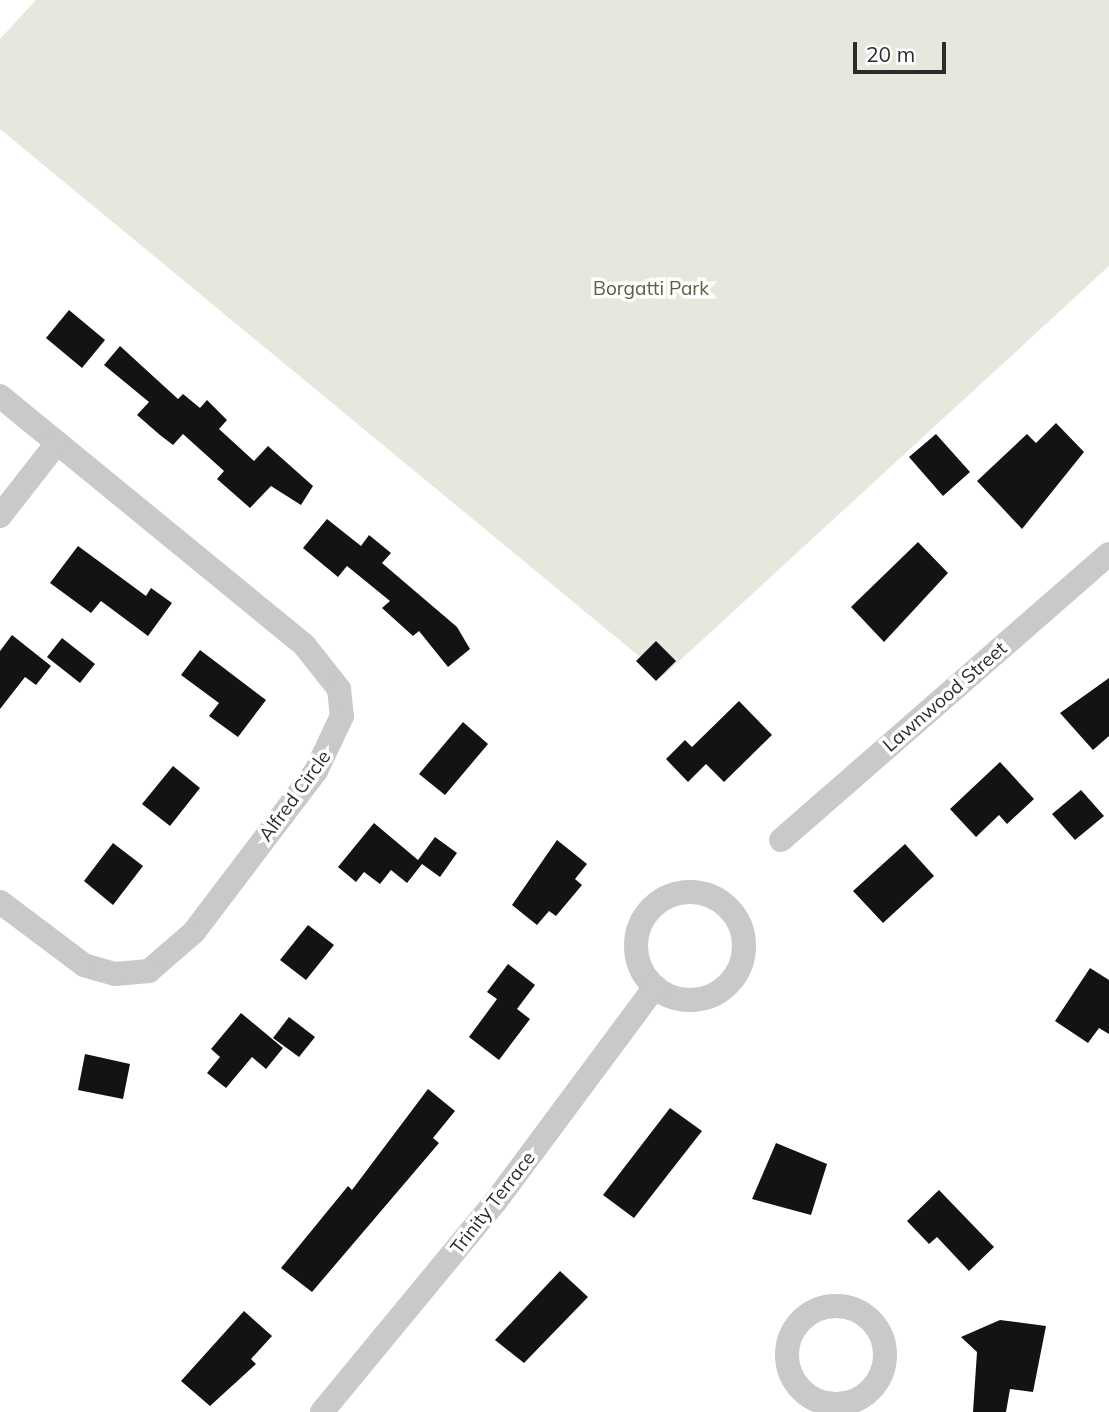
<!DOCTYPE html>
<html>
<head>
<meta charset="utf-8">
<style>
	body { margin:0 }
	#map { position:relative; width:1109px; height:1412px; overflow:hidden; background:#fff; font-family:Mulish,sans-serif }
	div>[style] { position:absolute }
	.green>* { inset:0; background:#e5e8dc }
	.building>* { inset:0; background:#131313 }
	.street>* { height:24px; margin:-12px; padding:0 12px; transform-origin:12px; border-radius:12px; background:#c9c9c9 }
	.street>.ring { margin:-12px; padding:0; box-sizing:content-box; background:none; border:24px solid #c9c9c9; border-radius:50% }
	span { translate:-50% -50%; white-space:nowrap; text-align:center; line-height:1.15; -webkit-text-stroke:7px #fff; paint-order:stroke }
	.park-label { font-size:19px; color:#566240 }
	.street-label { font-size:19px; color:#2c2c2c }
	.scale { position:absolute; left:853px; top:42px; width:93px; height:32px; box-sizing:border-box; border:4px solid #2c2c2c; border-top:0; padding-left:9px; font-size:21px; line-height:24px; white-space:nowrap; color:#2c2c2c; -webkit-text-stroke:5px #fff; paint-order:stroke }
</style>
</head>
<body>
<div id="map">
	<div class="green">
		<i style="clip-path:polygon(36px 0,1109px 0,1109px 266px,663px 676px,0 129px,0 39px)"></i>
	</div>
	<div class="building">
		<i style="clip-path:polygon(69px 310px,105px 340px,82px 368px,46px 338px)"></i>
		<i style="clip-path:polygon(120px 346px,178px 399px,183px 394px,200px 408px,207px 400px,227px 420px,219px 429px,254px 461px,268px 446px,313px 486px,301px 505px,271px 486px,250px 508px,217px 479px,224px 471px,183px 434px,173px 445px,160px 435px,137px 415px,149px 402px,104px 365px)"></i>
		<i style="clip-path:polygon(1056px 423px,1084px 452px,1022px 529px,977px 481px,1027px 434px,1036px 443px)"></i>
		<i style="clip-path:polygon(936px 434px,970px 472px,943px 496px,909px 457px)"></i>
		<i style="clip-path:polygon(327px 519px,361px 546px,369px 535px,391px 553px,382px 563px,457px 627px,470px 649px,448px 667px,419px 631px,413px 636px,382px 608px,390px 601px,347px 566px,338px 577px,303px 548px)"></i>
		<i style="clip-path:polygon(918px 542px,948px 573px,884px 642px,851px 607px)"></i>
		<i style="clip-path:polygon(78px 546px,146px 596px,151px 588px,172px 603px,148px 636px,101px 601px,91px 613px,50px 583px)"></i>
		<i style="clip-path:polygon(12px 635px,51px 666px,36px 685px,25px 677px,0 709px,0 651px)"></i>
		<i style="clip-path:polygon(62px 638px,95px 664px,80px 683px,47px 657px)"></i>
		<i style="clip-path:polygon(656px 641px,676px 661px,656px 681px,636px 661px)"></i>
		<i style="clip-path:polygon(200px 650px,266px 700px,238px 737px,209px 716px,219px 703px,181px 675px)"></i>
		<i style="clip-path:polygon(1109px 678px,1109px 736px,1093px 750px,1060px 713px)"></i>
		<i style="clip-path:polygon(739px 701px,772px 735px,724px 782px,706px 764px,688px 782px,666px 759px,685px 740px,692px 747px)"></i>
		<i style="clip-path:polygon(463px 722px,488px 744px,445px 795px,419px 774px)"></i>
		<i style="clip-path:polygon(1000px 762px,1034px 799px,1007px 824px,999px 815px,976px 837px,950px 809px)"></i>
		<i style="clip-path:polygon(173px 766px,200px 788px,170px 826px,142px 804px)"></i>
		<i style="clip-path:polygon(1081px 790px,1104px 816px,1075px 840px,1052px 814px)"></i>
		<i style="clip-path:polygon(374px 823px,418px 860px,435px 837px,457px 853px,440px 877px,422px 864px,407px 883px,391px 870px,380px 884px,364px 872px,356px 882px,338px 867px)"></i>
		<i style="clip-path:polygon(557px 840px,587px 864px,575px 879px,582px 885px,556px 916px,549px 911px,537px 925px,512px 905px)"></i>
		<i style="clip-path:polygon(113px 843px,143px 866px,113px 905px,84px 881px)"></i>
		<i style="clip-path:polygon(905px 844px,934px 876px,883px 923px,853px 891px)"></i>
		<i style="clip-path:polygon(308px 925px,334px 945px,306px 980px,280px 960px)"></i>
		<i style="clip-path:polygon(508px 964px,535px 985px,517px 1009px,530px 1019px,499px 1060px,469px 1037px,497px 999px,487px 992px)"></i>
		<i style="clip-path:polygon(1090px 968px,1109px 980px,1109px 1034px,1099px 1028px,1088px 1043px,1055px 1021px)"></i>
		<i style="clip-path:polygon(241px 1013px,283px 1048px,266px 1069px,252px 1057px,226px 1088px,207px 1073px,220px 1057px,211px 1049px)"></i>
		<i style="clip-path:polygon(289px 1017px,315px 1037px,299px 1057px,273px 1038px)"></i>
		<i style="clip-path:polygon(85px 1054px,130px 1064px,123px 1099px,78px 1090px)"></i>
		<i style="clip-path:polygon(428px 1089px,455px 1111px,433px 1138px,439px 1143px,312px 1292px,281px 1268px,348px 1186px,352px 1190px)"></i>
		<i style="clip-path:polygon(670px 1108px,702px 1131px,634px 1218px,603px 1195px)"></i>
		<i style="clip-path:polygon(776px 1143px,827px 1164px,811px 1215px,752px 1199px)"></i>
		<i style="clip-path:polygon(939px 1190px,994px 1247px,969px 1271px,937px 1237px,929px 1244px,907px 1221px)"></i>
		<i style="clip-path:polygon(560px 1271px,588px 1297px,524px 1363px,495px 1340px)"></i>
		<i style="clip-path:polygon(244px 1311px,272px 1336px,251px 1359px,256px 1364px,210px 1406px,181px 1381px)"></i>
		<i style="clip-path:polygon(1000px 1320px,1046px 1326px,1033px 1392px,1010px 1389px,1006px 1412px,973px 1412px,977px 1352px,961px 1337px)"></i>
	</div>
	<div class="street">
		<i style="left:0;top:396px;width:394px;rotate:39.3deg"></i>
		<i style="left:305px;top:646px;width:55px;rotate:51.7deg"></i>
		<i style="left:339px;top:689px;width:27px;rotate:84deg"></i>
		<i style="left:342px;top:716px;width:61px;rotate:115.3deg"></i>
		<i style="left:316px;top:771px;width:202px;rotate:127.2deg"></i>
		<i style="left:194px;top:932px;width:60px;rotate:139.1deg"></i>
		<i style="left:149px;top:971px;width:34px;rotate:175deg"></i>
		<i style="left:115px;top:974px;width:32px;rotate:-164deg"></i>
		<i style="left:84px;top:965px;width:105px;rotate:-143.1deg"></i>
		<i style="left:0;top:516px;width:93px;rotate:-52deg"></i>
		<i style="left:781px;top:840px;width:435px;rotate:-41.1deg"></i>
		<i class="ring" style="left:636px;top:892px;width:84px;height:84px"></i>
		<i class="ring" style="left:787px;top:1306px;width:74px;height:74px"></i>
		<i style="left:322px;top:1412px;width:273px;rotate:-50.5deg"></i>
		<i style="left:496px;top:1201px;width:267px;rotate:-53.4deg"></i>
	</div>
	<div class="park-label">
		<span style="left:651px;top:289px">Borgatti Park</span>
	</div>
	<div class="street-label">
		<span style="left:945px;top:697px;rotate:-41deg">Lawnwood Street</span>
		<span style="left:295px;top:796px;rotate:-54deg">Alfred Circle</span>
		<span style="left:493px;top:1203px;rotate:-52deg">Trinity Terrace</span>
	</div>
	<div class="scale">20 m</div>
</div>
</body>
</html>
